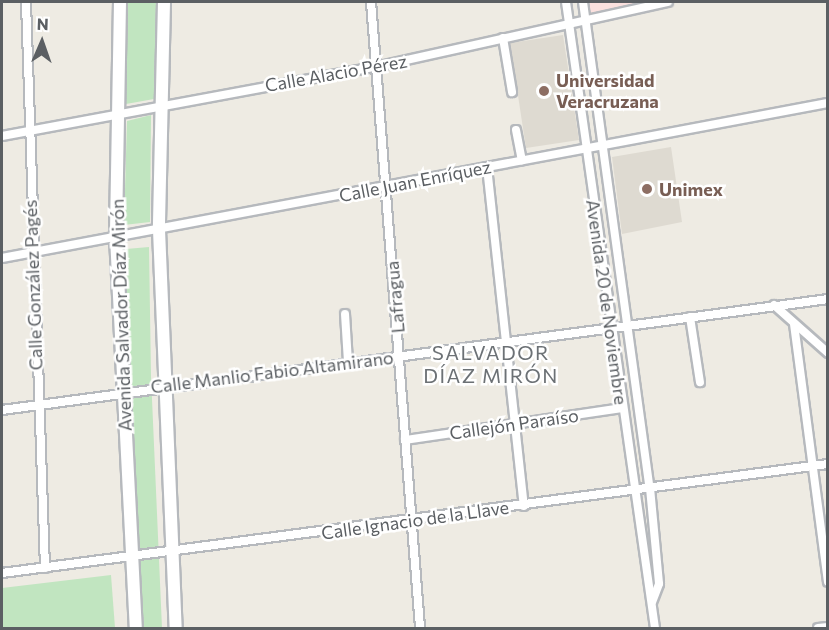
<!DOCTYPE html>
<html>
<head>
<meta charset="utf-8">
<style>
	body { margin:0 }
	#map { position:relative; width:829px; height:630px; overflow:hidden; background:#eeebe3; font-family:Commissioner,sans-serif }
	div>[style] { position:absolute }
	.education>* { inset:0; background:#dedad1 }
	.medical>* { inset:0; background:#fbe1df }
	.green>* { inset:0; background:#c1e5c0 }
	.roads { filter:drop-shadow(2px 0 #b6b9bd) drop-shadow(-2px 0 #b6b9bd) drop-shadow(0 2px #b6b9bd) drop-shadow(0 -2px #b6b9bd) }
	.street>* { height:8px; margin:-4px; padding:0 4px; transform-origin:4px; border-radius:4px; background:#fff }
	.secondary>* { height:12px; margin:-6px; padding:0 6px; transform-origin:6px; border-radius:6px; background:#fff }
	.dots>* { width:16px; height:16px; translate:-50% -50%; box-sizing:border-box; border:3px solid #fff; border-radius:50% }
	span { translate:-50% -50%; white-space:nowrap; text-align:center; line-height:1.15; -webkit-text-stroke:5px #fff; paint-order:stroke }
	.street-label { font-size:18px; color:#5b5f63 }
	.education-label { font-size:18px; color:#785e54; font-weight:700 }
	.left { translate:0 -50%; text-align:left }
	.neighbourhood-label { font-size:20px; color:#6c7175; letter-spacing:1.5px }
	.frame { position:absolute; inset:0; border:3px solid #5b5f63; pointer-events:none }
	.north { position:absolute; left:12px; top:12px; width:60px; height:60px; -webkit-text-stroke:4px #fff; paint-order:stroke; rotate:2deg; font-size:16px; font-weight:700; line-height:24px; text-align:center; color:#5b5f63 }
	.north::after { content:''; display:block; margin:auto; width:21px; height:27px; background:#5b5f63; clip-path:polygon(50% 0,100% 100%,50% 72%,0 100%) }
</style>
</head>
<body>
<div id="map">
	<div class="education">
		<i style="clip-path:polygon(563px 35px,579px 140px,526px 148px,510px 43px)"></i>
		<i style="clip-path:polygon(671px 147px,682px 222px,622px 234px,612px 157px)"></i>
	</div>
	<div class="medical">
		<i style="clip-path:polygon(585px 2px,642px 2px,587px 17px)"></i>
	</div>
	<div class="green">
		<i style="clip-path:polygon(127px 2px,156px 2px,154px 99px,126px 104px)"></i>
		<i style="clip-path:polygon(151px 115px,150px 222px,124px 225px,127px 121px)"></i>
		<i style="clip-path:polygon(149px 247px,151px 376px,162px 628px,144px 628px,127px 398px,126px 249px)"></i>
		<i style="clip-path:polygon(111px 575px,115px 628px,2px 628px,2px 588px)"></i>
	</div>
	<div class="roads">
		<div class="street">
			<i style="left:26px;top:2px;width:566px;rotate:88.08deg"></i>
			<i style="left:371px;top:2px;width:628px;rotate:85.52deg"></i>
			<i style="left:566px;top:2px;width:632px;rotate:81.91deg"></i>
			<i style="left:583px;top:2px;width:491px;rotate:82.2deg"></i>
			<i style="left:650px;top:488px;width:96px;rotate:84.6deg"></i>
			<i style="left:659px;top:584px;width:19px;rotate:111deg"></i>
			<i style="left:503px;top:38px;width:55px;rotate:80.5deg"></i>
			<i style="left:516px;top:130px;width:31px;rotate:79deg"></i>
			<i style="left:2px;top:136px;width:379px;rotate:-10.5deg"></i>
			<i style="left:375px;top:67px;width:300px;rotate:-12.5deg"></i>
			<i style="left:487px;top:167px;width:341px;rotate:83.8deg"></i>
			<i style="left:2px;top:258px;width:840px;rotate:-10.63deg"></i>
			<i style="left:774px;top:305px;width:72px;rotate:41.6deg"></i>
			<i style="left:345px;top:314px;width:48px;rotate:86.4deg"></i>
			<i style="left:690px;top:317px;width:66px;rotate:81.3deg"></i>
			<i style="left:794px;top:324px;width:260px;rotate:82.5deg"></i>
			<i style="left:2px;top:410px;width:833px;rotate:-7.65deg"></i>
			<i style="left:405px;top:440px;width:219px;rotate:-8.4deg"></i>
			<i style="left:2px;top:573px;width:833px;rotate:-7.52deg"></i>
			<i style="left:818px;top:628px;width:10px;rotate:-6deg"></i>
		</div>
		<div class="secondary">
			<i style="left:120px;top:2px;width:235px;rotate:91deg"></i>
			<i style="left:116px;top:237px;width:392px;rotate:87.1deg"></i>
			<i style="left:164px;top:2px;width:228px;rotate:91.3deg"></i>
			<i style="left:159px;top:230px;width:398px;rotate:87.6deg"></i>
		</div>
	</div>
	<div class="dots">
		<i style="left:544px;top:91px;background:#8d6e63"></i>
		<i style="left:647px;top:189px;background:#8d6e63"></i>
	</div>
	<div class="street-label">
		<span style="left:336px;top:73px;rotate:-10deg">Calle Alacio Pérez</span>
		<span style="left:415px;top:181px;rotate:-11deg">Calle Juan Enríquez</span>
		<span style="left:33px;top:285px;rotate:-92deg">Calle González Pagés</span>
		<span style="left:395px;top:297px;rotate:-95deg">Lafragua</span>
		<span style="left:607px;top:302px;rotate:82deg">Avenida 20 de Noviembre</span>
		<span style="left:121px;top:315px;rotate:-92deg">Avenida Salvador Díaz Mirón</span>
		<span style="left:272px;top:372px;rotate:-7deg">Calle Manlio Fabio Altamirano</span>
		<span style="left:514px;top:424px;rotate:-8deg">Callejón Paraíso</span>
		<span style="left:415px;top:520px;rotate:-8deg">Calle Ignacio de la Llave</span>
	</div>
	<div class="education-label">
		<span class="left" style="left:556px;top:91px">Universidad<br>Veracruzana</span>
		<span class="left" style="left:659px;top:189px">Unimex</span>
	</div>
	<div class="neighbourhood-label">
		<span style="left:491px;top:364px">SALVADOR<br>DÍAZ MIRÓN</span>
	</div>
	<div class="frame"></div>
	<div class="north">N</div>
</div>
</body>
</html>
